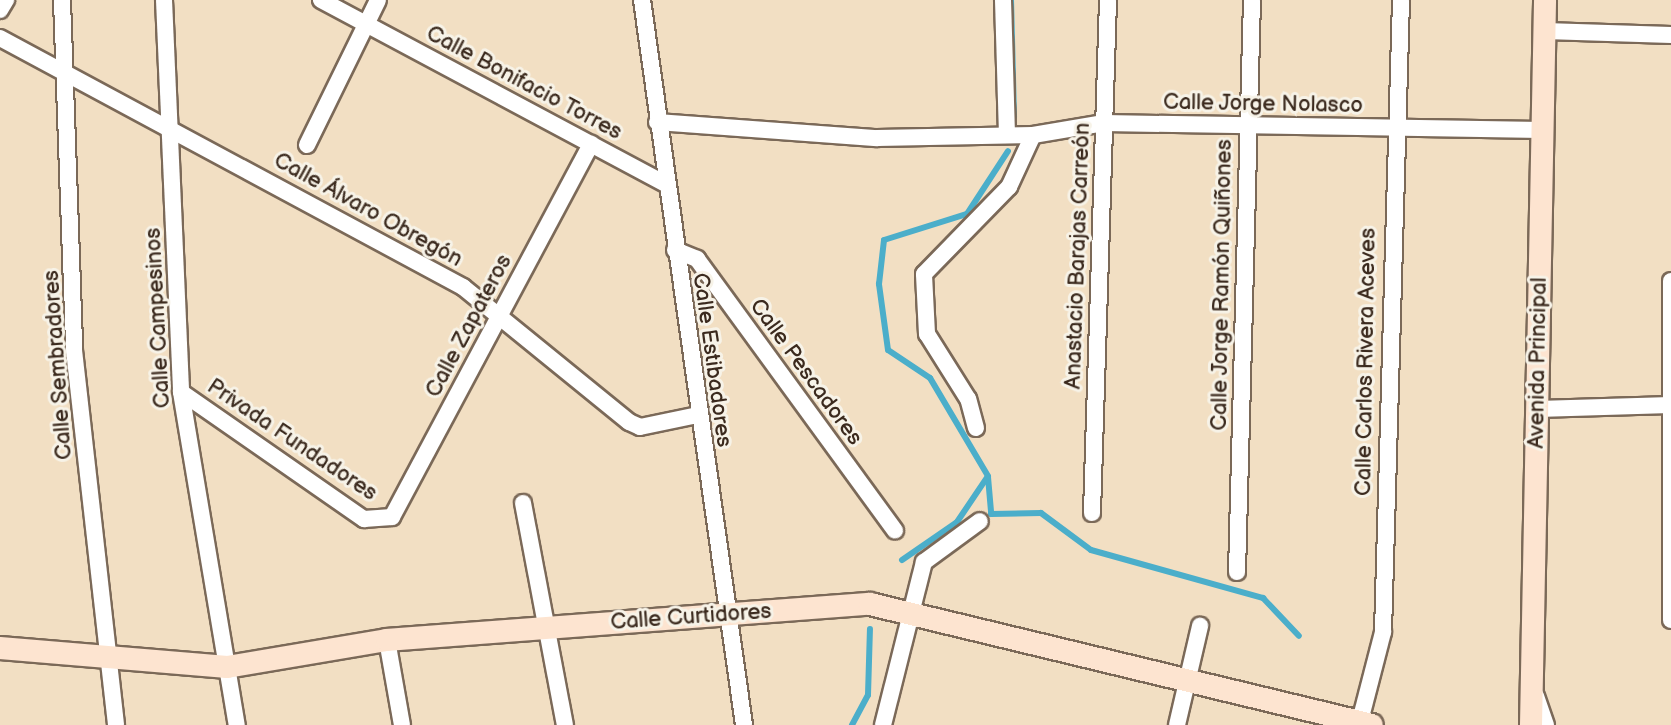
<!DOCTYPE html>
<html>
<head>
<meta charset="utf-8">
<style>
	body { margin:0 }
	#map { position:relative; width:1671px; height:725px; overflow:hidden; background:#f2dfc3; font-family:"Balsamiq Sans",sans-serif }
	div>[style] { position:absolute }
	.stream>* { height:6px; margin:-3px; padding:0 3px; transform-origin:3px; border-radius:3px; background:#4baeca }
	.roads { filter:drop-shadow(2px 0 #7b6958) drop-shadow(-2px 0 #7b6958) drop-shadow(0 2px #7b6958) drop-shadow(0 -2px #7b6958) }
	.street>* { height:16px; margin:-8px; padding:0 8px; transform-origin:8px; border-radius:8px; background:#fff }
	.secondary>* { height:22px; margin:-11px; padding:0 11px; transform-origin:11px; border-radius:11px; background:#fde4d0 }
	span { translate:-50% -50%; white-space:nowrap; text-align:center; line-height:1.15; -webkit-text-stroke:6px #f7f3e8; paint-order:stroke }
	.street-label { font-size:22px; color:#3b2a1e }
</style>
</head>
<body>
<div id="map">
	<div class="stream">
		<i style="left:1011px;top:0;width:117px;rotate:88.5deg"></i>
		<i style="left:988px;top:477px;width:37px;rotate:85deg"></i>
		<i style="left:991px;top:514px;width:50px;rotate:-1.1deg"></i>
		<i style="left:1041px;top:513px;width:62px;rotate:36.5deg"></i>
		<i style="left:1091px;top:550px;width:179px;rotate:15.6deg"></i>
		<i style="left:1263px;top:598px;width:52px;rotate:46.5deg"></i>
		<i style="left:902px;top:560px;width:67px;rotate:-34.6deg"></i>
		<i style="left:957px;top:522px;width:55px;rotate:-56deg"></i>
		<i style="left:988px;top:476px;width:114px;rotate:-120.6deg"></i>
		<i style="left:930px;top:378px;width:50px;rotate:-146.3deg"></i>
		<i style="left:888px;top:350px;width:67px;rotate:-97.8deg"></i>
		<i style="left:879px;top:284px;width:44px;rotate:-83.5deg"></i>
		<i style="left:884px;top:240px;width:87px;rotate:-17.4deg"></i>
		<i style="left:967px;top:214px;width:75px;rotate:-56.9deg"></i>
		<i style="left:852px;top:725px;width:34px;rotate:-62deg"></i>
		<i style="left:868px;top:695px;width:66px;rotate:-88.3deg"></i>
	</div>
	<div class="roads">
		<div class="street">
			<i style="left:62px;top:0;width:350px;rotate:88deg"></i>
			<i style="left:74px;top:350px;width:377px;rotate:83.6deg"></i>
			<i style="left:164px;top:0;width:392px;rotate:87.5deg"></i>
			<i style="left:181px;top:392px;width:338px;rotate:80.5deg"></i>
			<i style="left:321px;top:0;width:389px;rotate:28.1deg"></i>
			<i style="left:642px;top:0;width:732px;rotate:81.99deg"></i>
			<i style="left:1003px;top:0;width:135px;rotate:88.3deg"></i>
			<i style="left:0;top:10px;width:12px;rotate:-59deg"></i>
			<i style="left:1545px;top:31px;width:126px;rotate:1.8deg"></i>
			<i style="left:0;top:38px;width:526px;rotate:28.27deg"></i>
			<i style="left:463px;top:287px;width:214px;rotate:39.1deg"></i>
			<i style="left:629px;top:422px;width:12px;rotate:24deg"></i>
			<i style="left:640px;top:427px;width:59px;rotate:-11.7deg"></i>
			<i style="left:657px;top:122px;width:221px;rotate:4.2deg"></i>
			<i style="left:877px;top:138px;width:156px;rotate:-1.1deg"></i>
			<i style="left:1033px;top:135px;width:72px;rotate:-9.6deg"></i>
			<i style="left:1104px;top:123px;width:438px;rotate:0.9deg"></i>
			<i style="left:307px;top:145px;width:161px;rotate:-63.9deg"></i>
			<i style="left:675px;top:250px;width:24px;rotate:22deg"></i>
			<i style="left:697px;top:259px;width:336px;rotate:53.9deg"></i>
			<i style="left:1671px;top:281px;width:339px;rotate:90deg"></i>
			<i style="left:181px;top:392px;width:223px;rotate:34.8deg"></i>
			<i style="left:364px;top:519px;width:28px;rotate:-4deg"></i>
			<i style="left:392px;top:517px;width:423px;rotate:-61.9deg"></i>
			<i style="left:1537px;top:409px;width:134px;rotate:-1.7deg"></i>
			<i style="left:976px;top:428px;width:30px;rotate:-105deg"></i>
			<i style="left:968px;top:399px;width:77px;rotate:-122.2deg"></i>
			<i style="left:927px;top:334px;width:60px;rotate:-92.9deg"></i>
			<i style="left:924px;top:274px;width:122px;rotate:-45.7deg"></i>
			<i style="left:1009px;top:187px;width:57px;rotate:-65.2deg"></i>
			<i style="left:523px;top:503px;width:226px;rotate:79.3deg"></i>
			<i style="left:1092px;top:513px;width:513px;rotate:-88.21deg"></i>
			<i style="left:1237px;top:572px;width:572px;rotate:-88.5deg"></i>
			<i style="left:387px;top:640px;width:86px;rotate:80deg"></i>
			<i style="left:1536px;top:696px;width:31px;rotate:71deg"></i>
			<i style="left:883px;top:725px;width:168px;rotate:-75.9deg"></i>
			<i style="left:924px;top:562px;width:69px;rotate:-36.2deg"></i>
			<i style="left:1177px;top:725px;width:102px;rotate:-76.9deg"></i>
			<i style="left:1359px;top:725px;width:96px;rotate:-75.5deg"></i>
			<i style="left:1383px;top:632px;width:632px;rotate:-88.37deg"></i>
		</div>
		<div class="secondary">
			<i style="left:0;top:648px;width:228px;rotate:4.8deg"></i>
			<i style="left:227px;top:667px;width:162px;rotate:-9.6deg"></i>
			<i style="left:387px;top:640px;width:484px;rotate:-4.3deg"></i>
			<i style="left:870px;top:604px;width:516px;rotate:13.55deg"></i>
			<i style="left:1531px;top:725px;width:725px;rotate:-88.89deg"></i>
		</div>
	</div>
	<div class="street-label">
		<span style="left:524px;top:83px;rotate:28deg">Calle Bonifacio Torres</span>
		<span style="left:1263px;top:104px;rotate:1deg">Calle Jorge Nolasco</span>
		<span style="left:368px;top:210px;rotate:29deg">Calle Álvaro Obregón</span>
		<span style="left:1078px;top:256px;rotate:-88deg">Anastacio Barajas Carreón</span>
		<span style="left:1222px;top:285px;rotate:-89deg">Calle Jorge Ramón Quiñones</span>
		<span style="left:158px;top:318px;rotate:-93deg">Calle Campesinos</span>
		<span style="left:469px;top:326px;rotate:-62deg">Calle Zapateros</span>
		<span style="left:712px;top:360px;rotate:82deg">Calle Estibadores</span>
		<span style="left:1366px;top:362px;rotate:-89deg">Calle Carlos Rivera Aceves</span>
		<span style="left:1538px;top:363px;rotate:-89deg">Avenida Principal</span>
		<span style="left:58px;top:365px;rotate:-94deg">Calle Sembradores</span>
		<span style="left:806px;top:372px;rotate:54deg">Calle Pescadores</span>
		<span style="left:292px;top:440px;rotate:34deg">Privada Fundadores</span>
		<span style="left:691px;top:617px;rotate:-4deg">Calle Curtidores</span>
	</div>
</div>
</body>
</html>
